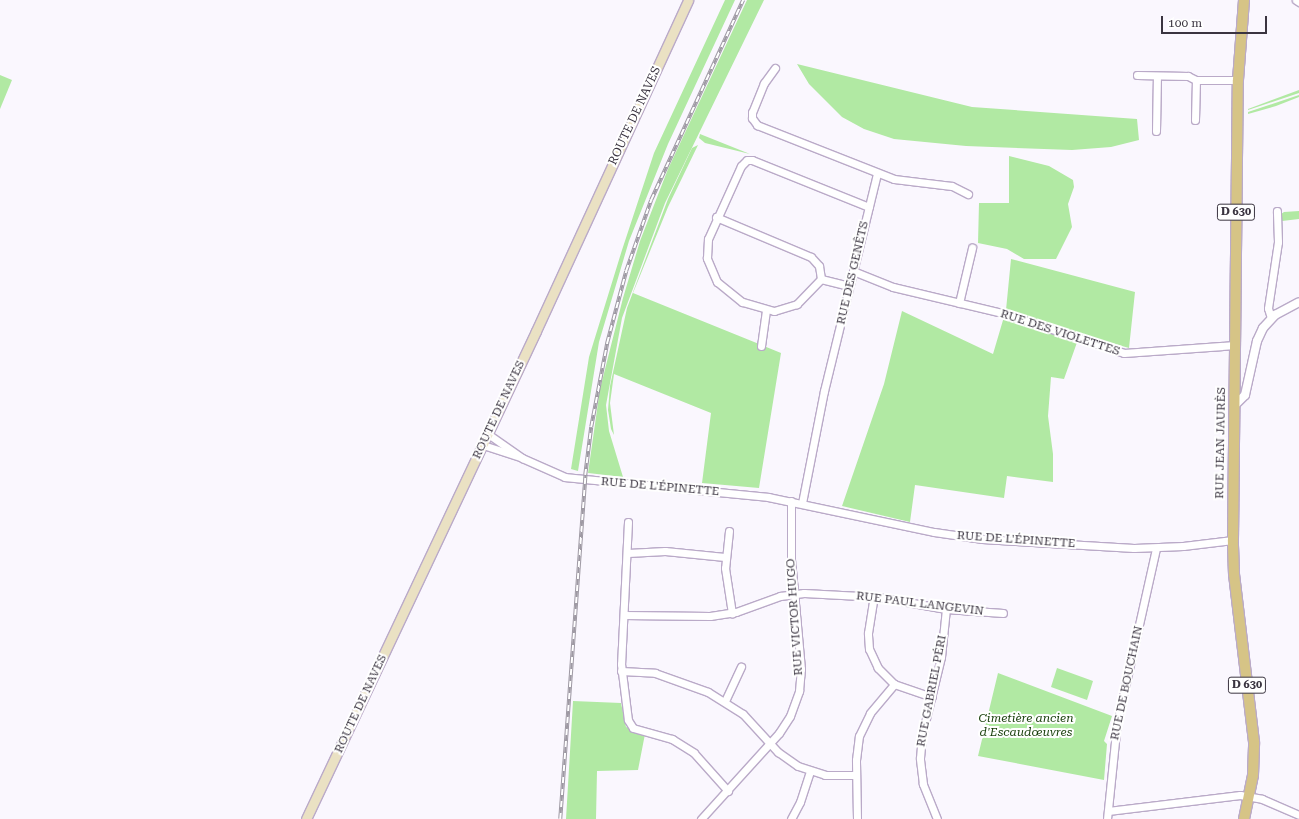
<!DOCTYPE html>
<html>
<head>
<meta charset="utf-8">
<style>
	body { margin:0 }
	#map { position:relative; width:1299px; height:819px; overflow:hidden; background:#faf7fe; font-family:"Roboto Serif",serif }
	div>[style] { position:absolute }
	.green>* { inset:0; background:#b1e9a3 }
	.roads { filter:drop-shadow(1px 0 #baaac8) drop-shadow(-1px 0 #baaac8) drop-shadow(0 1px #baaac8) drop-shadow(0 -1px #baaac8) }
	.minor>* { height:7px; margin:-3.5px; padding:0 3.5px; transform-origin:3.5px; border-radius:3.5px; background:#fff }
	.tertiary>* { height:8px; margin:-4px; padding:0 4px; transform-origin:4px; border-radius:4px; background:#fff }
	.secondary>* { height:9px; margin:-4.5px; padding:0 4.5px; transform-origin:4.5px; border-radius:4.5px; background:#eae1c3 }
	.primary>* { height:10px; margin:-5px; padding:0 5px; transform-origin:5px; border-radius:5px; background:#d6c486 }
	.rail>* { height:3.5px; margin-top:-1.75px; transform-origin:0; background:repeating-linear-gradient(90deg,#fff 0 6px,#9e99a3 0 12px); box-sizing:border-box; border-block:1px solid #9e99a3 }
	span { translate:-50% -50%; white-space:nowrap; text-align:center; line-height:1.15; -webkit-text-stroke:4px #fff; paint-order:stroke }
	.shield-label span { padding:1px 3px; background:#fff; border:1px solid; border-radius:3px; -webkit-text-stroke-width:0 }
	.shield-label { font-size:11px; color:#3a3440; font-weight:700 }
	.street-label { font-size:12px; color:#3a3440 }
	.park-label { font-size:12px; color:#163d09; font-style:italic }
	.scale { position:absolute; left:1161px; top:16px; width:106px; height:18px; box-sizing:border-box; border:2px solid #3a3440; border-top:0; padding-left:5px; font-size:12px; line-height:14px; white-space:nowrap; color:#3a3440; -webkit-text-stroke:3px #fff; paint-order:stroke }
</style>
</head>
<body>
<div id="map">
	<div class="green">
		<i style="clip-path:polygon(725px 0,735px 0,668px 144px,629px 241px,599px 342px,578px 471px,571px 469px,589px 357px,622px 250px,654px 153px)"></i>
		<i style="clip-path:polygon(747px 0,764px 0,665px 203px,622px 318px,606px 405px,609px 431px,623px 477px,588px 473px,600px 389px,623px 298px,640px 241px,668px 169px)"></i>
		<i style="clip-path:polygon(797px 64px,972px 107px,1137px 119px,1139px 140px,1111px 147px,1072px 150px,966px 146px,894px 139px,864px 129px,842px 117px,809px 84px)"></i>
		<i style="clip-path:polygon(0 75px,12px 80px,0 109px)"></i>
		<i style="clip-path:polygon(1299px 90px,1299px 93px,1248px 110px,1248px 109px)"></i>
		<i style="clip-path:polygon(1299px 95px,1299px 97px,1276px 106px,1248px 114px,1248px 112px)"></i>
		<i style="clip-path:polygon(700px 134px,750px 154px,705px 143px,699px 138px)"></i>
		<i style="clip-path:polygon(698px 145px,668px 207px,633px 293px,781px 353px,759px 488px,702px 483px,711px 413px,614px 374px,610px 403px,614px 435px,611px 429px,608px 410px,610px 386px,627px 308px,668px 199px,692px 148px)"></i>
		<i style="clip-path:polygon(1009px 156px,1049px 166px,1073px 180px,1074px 187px,1068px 204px,1072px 227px,1056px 259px,1024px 259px,1007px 249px,978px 243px,979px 203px,1009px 203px)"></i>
		<i style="clip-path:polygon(1299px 211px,1299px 219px,1282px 221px,1281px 214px,1284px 212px)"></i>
		<i style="clip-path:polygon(1011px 259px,1135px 292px,1129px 348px,1080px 334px,1064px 379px,1051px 377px,1048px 416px,1053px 454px,1053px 482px,1007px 476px,1004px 498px,915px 485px,910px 522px,842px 506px,884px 384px,902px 311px,993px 354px,1006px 310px)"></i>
		<i style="clip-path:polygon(1057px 668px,1093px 681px,1087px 700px,1051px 687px)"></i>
		<i style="clip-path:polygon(998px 673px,1112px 716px,1104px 741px,1107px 744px,1104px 780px,978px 756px)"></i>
		<i style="clip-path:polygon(573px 701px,621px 703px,626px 727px,645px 734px,638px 770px,597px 771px,596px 819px,566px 819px)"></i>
	</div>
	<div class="roads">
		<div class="minor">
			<i style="left:1296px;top:0;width:4px;rotate:34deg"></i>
			<i style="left:775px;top:68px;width:19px;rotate:126deg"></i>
			<i style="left:764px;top:83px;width:31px;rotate:112deg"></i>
			<i style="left:752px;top:112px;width:6px;rotate:90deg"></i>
			<i style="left:752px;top:118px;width:9px;rotate:54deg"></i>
			<i style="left:757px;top:125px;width:147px;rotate:21.5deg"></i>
			<i style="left:894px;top:179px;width:58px;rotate:6.9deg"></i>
			<i style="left:952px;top:186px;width:18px;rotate:27deg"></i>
			<i style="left:1137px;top:75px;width:51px;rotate:1.1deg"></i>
			<i style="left:1188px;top:76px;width:9px;rotate:27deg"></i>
			<i style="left:1196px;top:80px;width:42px"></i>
			<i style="left:1195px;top:120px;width:40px;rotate:-88.6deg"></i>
			<i style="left:1156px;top:131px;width:55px;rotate:-89deg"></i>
			<i style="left:716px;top:217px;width:103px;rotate:22.8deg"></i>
			<i style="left:811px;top:257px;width:12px;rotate:48deg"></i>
			<i style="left:819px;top:266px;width:13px;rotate:81deg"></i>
			<i style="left:853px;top:271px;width:43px;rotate:21.8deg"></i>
			<i style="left:893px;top:287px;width:116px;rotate:13.4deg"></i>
			<i style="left:1006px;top:314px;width:124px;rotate:18.3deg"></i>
			<i style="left:1124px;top:353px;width:111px;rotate:-4.1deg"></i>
			<i style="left:821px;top:279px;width:35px;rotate:134deg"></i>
			<i style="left:797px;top:304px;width:24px;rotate:163deg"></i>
			<i style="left:774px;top:311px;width:33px;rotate:-164deg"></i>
			<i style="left:742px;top:302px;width:32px;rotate:-141deg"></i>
			<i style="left:717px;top:282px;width:26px;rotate:-113deg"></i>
			<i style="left:707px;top:258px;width:19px;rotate:-87deg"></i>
			<i style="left:708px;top:239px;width:80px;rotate:-65.7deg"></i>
			<i style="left:741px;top:166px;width:8px;rotate:-45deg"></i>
			<i style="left:747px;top:160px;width:5px"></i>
			<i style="left:752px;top:160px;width:126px;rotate:21.9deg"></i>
			<i style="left:821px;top:279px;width:29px;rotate:14deg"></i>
			<i style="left:959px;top:303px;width:57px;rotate:-76.7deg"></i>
			<i style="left:1271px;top:318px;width:10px;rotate:-107deg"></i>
			<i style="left:1268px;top:308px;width:67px;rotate:-81.4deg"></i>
			<i style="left:1278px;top:242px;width:31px;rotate:-92deg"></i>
			<i style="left:761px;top:346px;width:35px;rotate:-82deg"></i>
			<i style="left:488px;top:434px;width:42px;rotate:35.2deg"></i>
			<i style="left:522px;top:458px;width:47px;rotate:23.8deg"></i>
			<i style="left:565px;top:477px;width:204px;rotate:5.6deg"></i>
			<i style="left:768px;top:497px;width:170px;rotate:11.9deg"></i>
			<i style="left:934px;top:532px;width:49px;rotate:8.3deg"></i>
			<i style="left:982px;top:539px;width:152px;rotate:3.4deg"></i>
			<i style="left:1134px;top:548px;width:49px;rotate:-2.3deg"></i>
			<i style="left:1183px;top:546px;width:50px;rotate:-6.8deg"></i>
			<i style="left:483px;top:445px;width:38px;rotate:18deg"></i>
			<i style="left:802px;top:503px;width:114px;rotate:-78.9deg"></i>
			<i style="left:824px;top:391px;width:224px;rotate:-76.3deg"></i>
			<i style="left:628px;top:522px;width:142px;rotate:92.8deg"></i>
			<i style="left:621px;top:664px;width:56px;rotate:82.9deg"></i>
			<i style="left:628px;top:720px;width:9px;rotate:58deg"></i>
			<i style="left:633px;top:728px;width:41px;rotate:15.8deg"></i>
			<i style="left:672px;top:739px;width:26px;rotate:32deg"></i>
			<i style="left:694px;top:753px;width:51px;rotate:48.2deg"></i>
			<i style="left:729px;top:531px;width:37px;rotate:96deg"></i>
			<i style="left:725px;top:568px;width:46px;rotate:81.2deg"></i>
			<i style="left:628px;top:553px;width:37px;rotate:-3deg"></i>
			<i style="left:665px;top:551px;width:60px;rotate:5.7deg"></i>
			<i style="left:624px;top:615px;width:86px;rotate:0.7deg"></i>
			<i style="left:710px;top:616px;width:26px;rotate:-9deg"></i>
			<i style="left:736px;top:612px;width:47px;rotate:-20deg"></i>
			<i style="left:780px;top:596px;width:24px;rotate:-7deg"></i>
			<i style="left:804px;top:593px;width:75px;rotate:3.1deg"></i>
			<i style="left:879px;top:597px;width:68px;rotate:10.2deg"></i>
			<i style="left:946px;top:609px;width:57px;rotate:4deg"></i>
			<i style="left:621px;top:671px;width:34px;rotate:3deg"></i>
			<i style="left:655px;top:673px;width:56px;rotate:19.7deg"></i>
			<i style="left:708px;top:692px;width:41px;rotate:32.2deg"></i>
			<i style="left:743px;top:714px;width:52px;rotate:47.4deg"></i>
			<i style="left:778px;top:752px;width:24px;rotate:35deg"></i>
			<i style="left:798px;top:766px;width:28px;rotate:18deg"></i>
			<i style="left:825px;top:775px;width:31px"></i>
			<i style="left:894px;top:684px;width:40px;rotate:18.9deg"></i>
			<i style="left:725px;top:701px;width:38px;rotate:-65deg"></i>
			<i style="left:1108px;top:811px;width:133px;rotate:-6.9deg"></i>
			<i style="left:1240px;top:795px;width:22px;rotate:10deg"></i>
			<i style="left:1262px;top:799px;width:40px;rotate:23.4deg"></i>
			<i style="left:701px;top:819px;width:116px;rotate:-47.8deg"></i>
			<i style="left:779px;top:733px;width:20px;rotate:-57deg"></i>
			<i style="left:790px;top:716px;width:27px;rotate:-70deg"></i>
			<i style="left:799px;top:691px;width:22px;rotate:-85deg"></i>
			<i style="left:801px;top:669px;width:109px;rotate:-95.2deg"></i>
			<i style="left:791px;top:560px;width:59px;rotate:-90deg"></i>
			<i style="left:791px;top:819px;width:19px;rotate:-62deg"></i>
			<i style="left:800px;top:802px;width:33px;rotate:-72deg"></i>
			<i style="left:857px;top:819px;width:59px;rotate:-91deg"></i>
			<i style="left:856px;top:760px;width:24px;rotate:-83deg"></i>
			<i style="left:859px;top:736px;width:25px;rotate:-64deg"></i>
			<i style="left:870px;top:713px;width:38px;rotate:-50deg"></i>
			<i style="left:894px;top:684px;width:23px;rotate:-135deg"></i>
			<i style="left:878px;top:668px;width:21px;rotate:-115deg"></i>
			<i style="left:869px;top:649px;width:16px;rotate:-94deg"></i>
			<i style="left:868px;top:633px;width:37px;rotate:-81deg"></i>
			<i style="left:937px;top:819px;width:38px;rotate:-112deg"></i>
			<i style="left:923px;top:784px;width:26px;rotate:-97deg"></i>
			<i style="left:920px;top:758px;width:23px;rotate:-85deg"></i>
			<i style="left:922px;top:735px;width:80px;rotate:-76.3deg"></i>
			<i style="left:941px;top:657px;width:48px;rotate:-84.1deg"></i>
			<i style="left:1107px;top:819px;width:97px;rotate:-84.1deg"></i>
			<i style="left:1117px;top:723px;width:179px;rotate:-77.4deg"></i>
		</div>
		<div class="tertiary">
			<i style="left:1235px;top:405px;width:14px;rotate:-45deg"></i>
			<i style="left:1245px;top:395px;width:55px;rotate:-77.5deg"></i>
			<i style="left:1257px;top:341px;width:14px;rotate:-65deg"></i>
			<i style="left:1263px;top:328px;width:18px;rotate:-47deg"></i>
			<i style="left:1275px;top:315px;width:27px;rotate:-28deg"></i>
		</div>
		<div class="secondary">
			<i style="left:306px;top:819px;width:539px;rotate:-64.76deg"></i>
			<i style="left:536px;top:331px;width:364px;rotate:-65.3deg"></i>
		</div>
		<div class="primary">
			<i style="left:1244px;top:819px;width:45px;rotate:-78.4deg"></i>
			<i style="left:1253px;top:775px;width:33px;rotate:-88deg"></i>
			<i style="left:1254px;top:742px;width:169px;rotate:-96.8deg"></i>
			<i style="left:1234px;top:574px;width:34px;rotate:-92deg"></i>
			<i style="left:1233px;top:540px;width:460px;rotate:-89.4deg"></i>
			<i style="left:1238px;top:80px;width:80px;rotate:-85.7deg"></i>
		</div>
	</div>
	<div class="rail">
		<i style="left:560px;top:819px;width:345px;rotate:-85.8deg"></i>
		<i style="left:585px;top:475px;width:48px;rotate:-82.9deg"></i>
		<i style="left:591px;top:427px;width:86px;rotate:-79.2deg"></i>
		<i style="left:607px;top:343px;width:74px;rotate:-75.2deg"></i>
		<i style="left:626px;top:271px;width:75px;rotate:-70.6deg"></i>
		<i style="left:651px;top:200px;width:220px;rotate:-65.3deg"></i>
	</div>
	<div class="shield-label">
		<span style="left:1236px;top:212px">D 630</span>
		<span style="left:1247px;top:685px">D 630</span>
	</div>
	<div class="street-label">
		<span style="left:635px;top:116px;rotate:-65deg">ROUTE DE NAVES</span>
		<span style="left:853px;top:273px;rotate:-77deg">RUE DES GENÊTS</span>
		<span style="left:1060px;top:333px;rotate:18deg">RUE DES VIOLETTES</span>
		<span style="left:499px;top:410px;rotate:-65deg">ROUTE DE NAVES</span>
		<span style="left:1221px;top:443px;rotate:-89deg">RUE JEAN JAURÈS</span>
		<span style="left:660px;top:487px;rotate:5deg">RUE DE L'ÉPINETTE</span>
		<span style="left:1016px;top:540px;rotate:4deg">RUE DE L'ÉPINETTE</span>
		<span style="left:920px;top:604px;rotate:7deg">RUE PAUL LANGEVIN</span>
		<span style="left:795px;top:617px;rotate:-94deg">RUE VICTOR HUGO</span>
		<span style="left:1127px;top:683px;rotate:-78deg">RUE DE BOUCHAIN</span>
		<span style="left:932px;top:691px;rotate:-79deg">RUE GABRIEL PÉRI</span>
		<span style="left:361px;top:704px;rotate:-65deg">ROUTE DE NAVES</span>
	</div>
	<div class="park-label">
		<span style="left:1026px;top:726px">Cimetière ancien<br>d'Escaudœuvres</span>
	</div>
	<div class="scale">100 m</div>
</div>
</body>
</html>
